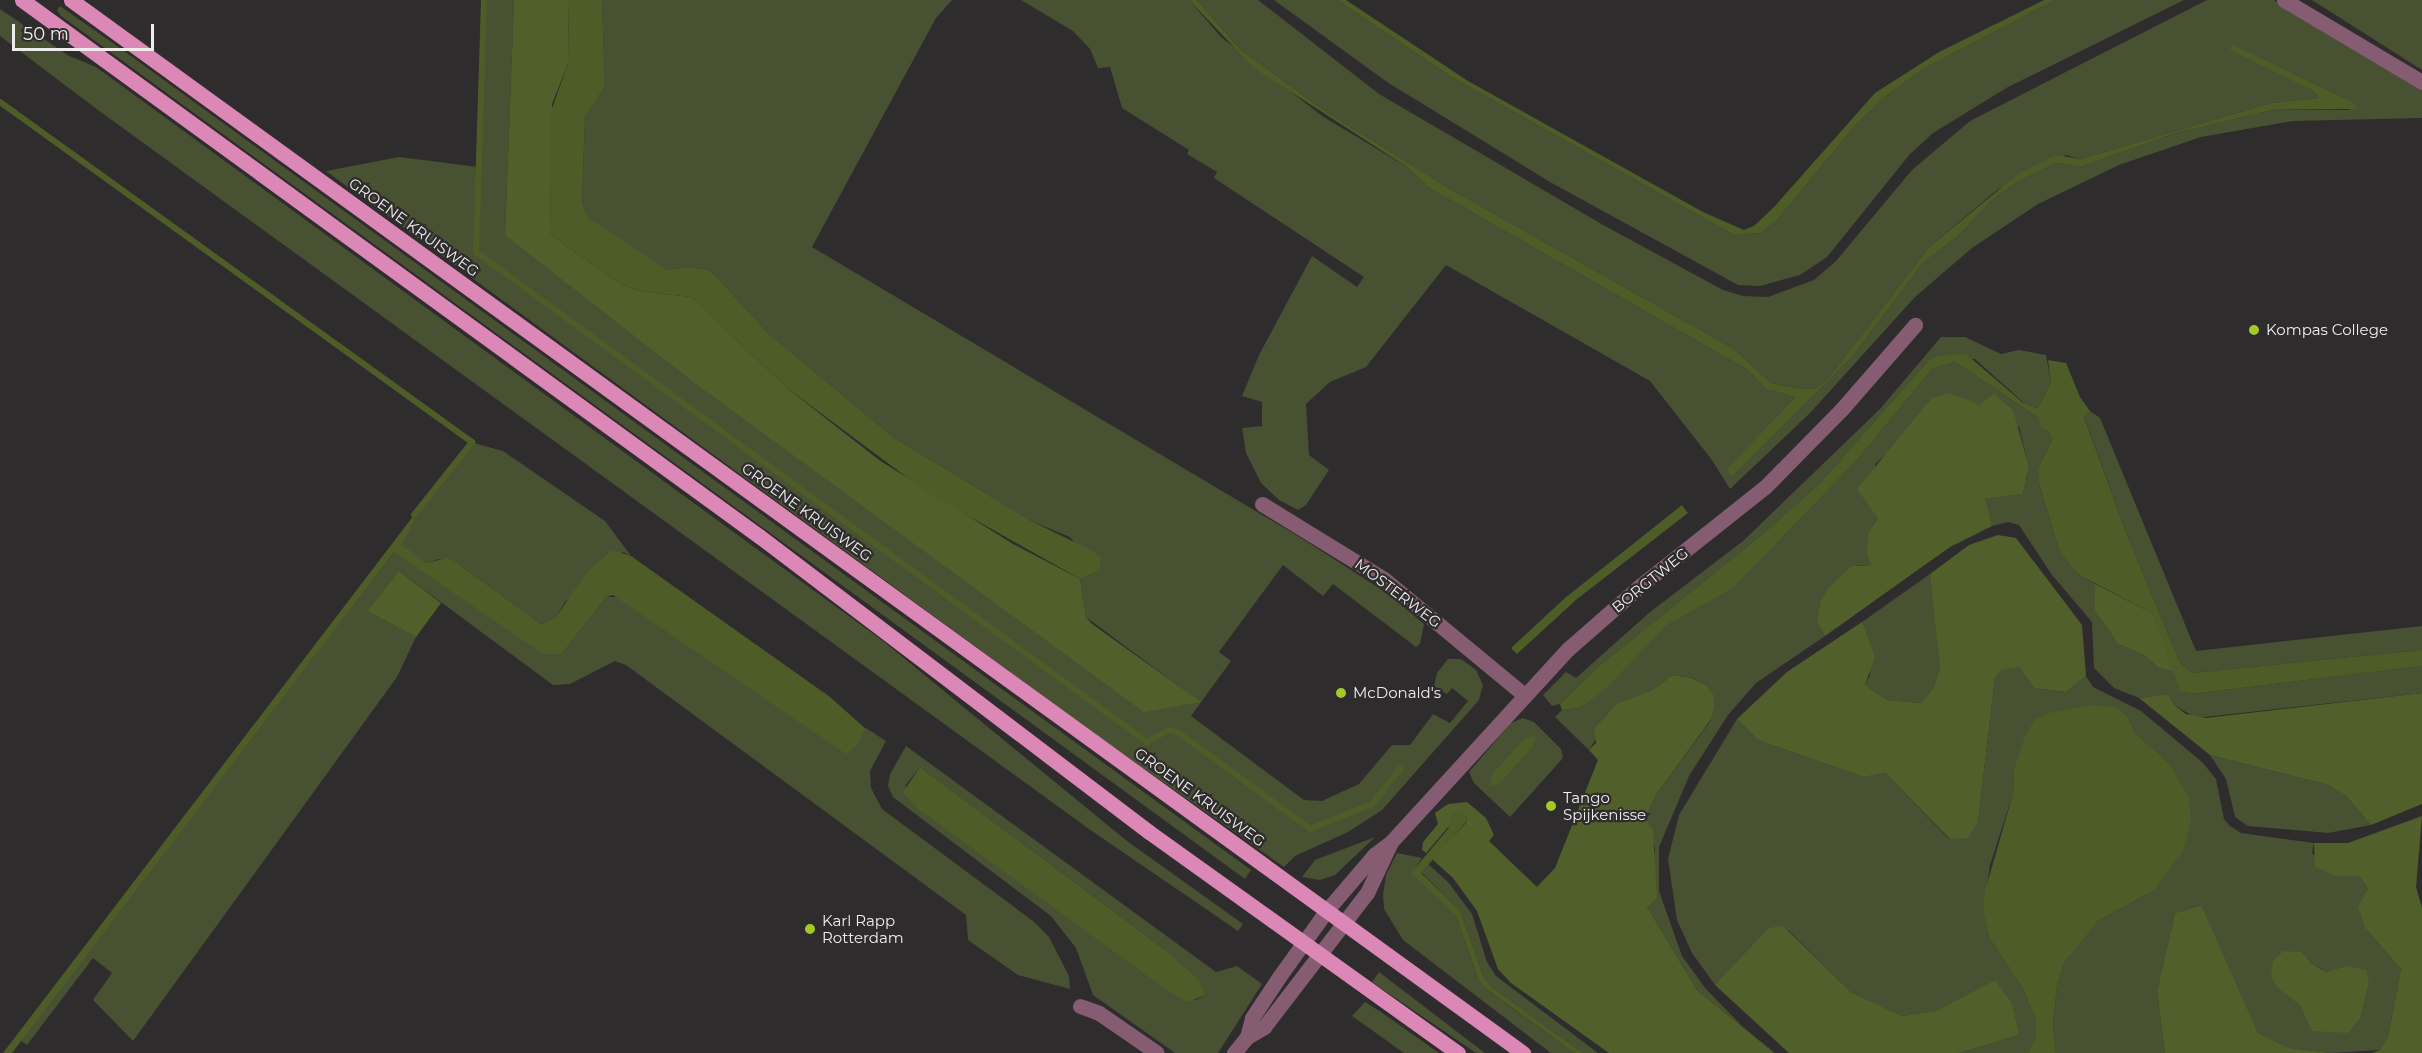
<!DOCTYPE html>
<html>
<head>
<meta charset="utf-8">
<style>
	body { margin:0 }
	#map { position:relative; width:2422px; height:1053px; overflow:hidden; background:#2f2c2d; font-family:Montserrat,sans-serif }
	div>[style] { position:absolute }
	.green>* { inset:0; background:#485132 }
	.forest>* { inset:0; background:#51602b }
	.water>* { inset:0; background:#4e5d28 }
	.stream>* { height:6px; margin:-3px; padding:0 3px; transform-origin:3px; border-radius:3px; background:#4e5d28 }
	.minor>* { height:15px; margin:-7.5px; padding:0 7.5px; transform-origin:7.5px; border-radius:7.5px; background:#855c72 }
	.primary>* { height:15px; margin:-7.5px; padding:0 7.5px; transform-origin:7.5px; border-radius:7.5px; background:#dc88b7 }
	.dots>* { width:16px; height:16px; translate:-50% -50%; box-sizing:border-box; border:3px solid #2f2c2d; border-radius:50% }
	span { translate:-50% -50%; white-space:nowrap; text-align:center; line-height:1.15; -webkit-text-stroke:4.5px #2f2c2d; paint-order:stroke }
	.street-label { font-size:15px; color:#eeeced }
	.poi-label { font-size:15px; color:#eeeced }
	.left { translate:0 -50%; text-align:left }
	.scale { position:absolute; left:12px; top:24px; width:142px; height:27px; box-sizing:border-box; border:3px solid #eeeced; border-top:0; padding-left:8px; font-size:18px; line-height:21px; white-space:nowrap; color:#eeeced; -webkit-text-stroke:4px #2f2c2d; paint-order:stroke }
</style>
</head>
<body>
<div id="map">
	<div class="green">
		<i style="clip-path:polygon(484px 0,514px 0,505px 235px,1200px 702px,1086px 617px,1080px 579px,1099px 571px,1070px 537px,1031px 521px,893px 437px,769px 334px,710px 270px,686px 267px,667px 270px,651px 263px,589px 218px,582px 203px,585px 115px,605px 86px,602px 0,952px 0,936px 18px,812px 247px,1306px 541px,1388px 594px,1424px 624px,1420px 644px,1416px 647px,1333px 584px,1323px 596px,1283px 565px,1219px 652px,1231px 661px,1191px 716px,1304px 800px,1322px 801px,1359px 784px,1392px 745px,1410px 745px,1433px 714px,1450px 723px,1468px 701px,1452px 688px,1447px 694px,1434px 686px,1437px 673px,1448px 659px,1461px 659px,1476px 670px,1483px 685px,1479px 700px,1382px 810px,1348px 832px,1295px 856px,1284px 867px,1095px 734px,326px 171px,399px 157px,478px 167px)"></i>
		<i style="clip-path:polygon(1021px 0,1189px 0,1221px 37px,1322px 116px,1407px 167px,1428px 187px,1748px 370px,1766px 389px,1795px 397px,1728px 469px,1732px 477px,1852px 357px,1923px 263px,1958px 236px,1991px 201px,2019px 181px,2056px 163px,2080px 167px,2176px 133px,2277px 109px,2349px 110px,2355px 103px,2232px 44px,2314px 91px,2318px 98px,2271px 103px,2080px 159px,2066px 155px,1997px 190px,1928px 248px,1832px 374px,1817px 388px,1801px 389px,1771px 383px,1734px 349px,1452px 190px,1323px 110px,1240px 49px,1197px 0,1258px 0,1379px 94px,1605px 226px,1723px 290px,1743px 296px,1768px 297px,1814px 280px,1836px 261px,1912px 170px,1970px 121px,2207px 0,2274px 0,2422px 91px,2422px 118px,2293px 121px,2201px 137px,2119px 165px,2038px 204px,1972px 248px,1915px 297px,1810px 413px,1730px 489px,1712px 460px,1650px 381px,1446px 265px,1366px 367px,1330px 382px,1306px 404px,1309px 455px,1329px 470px,1306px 505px,1298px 510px,1279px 500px,1261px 483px,1246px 453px,1242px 428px,1262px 426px,1262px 402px,1242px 396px,1259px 355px,1312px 256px,1357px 287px,1364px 277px,1214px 178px,1217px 172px,1187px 154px,1189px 150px,1122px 108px,1110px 67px,1098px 68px,1090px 49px,1073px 31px)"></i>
		<i style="clip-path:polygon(1274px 0,1337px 0,1450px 76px,1734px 235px,1761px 233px,1778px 219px,1857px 123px,1886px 96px,1923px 69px,2055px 0,2184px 0,2008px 87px,1933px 133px,1910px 154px,1827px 257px,1800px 275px,1760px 286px,1738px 285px,1550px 182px,1387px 82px)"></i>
		<i style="clip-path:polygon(2312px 0,2422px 0,2422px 70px)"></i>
		<i style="clip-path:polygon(60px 6px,124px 51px,1251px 870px,1245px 879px,61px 16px,57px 10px)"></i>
		<i style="clip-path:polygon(0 9px,69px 56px,96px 67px,883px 641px,1127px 841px,1243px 924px,1238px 931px,1089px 829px,98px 110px,0 36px)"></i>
		<i style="clip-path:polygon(1941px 337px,1965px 337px,2001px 354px,2019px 350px,2046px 355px,2051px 382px,2038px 408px,2023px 402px,1975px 359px,1928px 361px,1819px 484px,1763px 534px,1599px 666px,1560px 704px,1552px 706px,1543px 695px,1566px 672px,1576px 678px,1650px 612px,1743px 541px,1880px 409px)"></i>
		<i style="clip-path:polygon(1955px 362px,2039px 418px,2049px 431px,2052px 440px,2039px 466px,2039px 484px,2060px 553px,2079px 575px,2095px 584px,2095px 611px,2118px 644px,2142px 654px,2159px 668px,2176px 672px,2181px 691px,2191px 694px,2422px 666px,2422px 693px,2196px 718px,2174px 705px,2168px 694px,2139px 698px,2114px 688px,2094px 668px,2092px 622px,2052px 575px,2019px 525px,2008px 522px,1992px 526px,1984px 499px,2023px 494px,2029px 468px,2019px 427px,1978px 407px,1931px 399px,1896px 446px,1875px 464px,1878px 518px,1868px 533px,1872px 565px,1857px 565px,1817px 623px,1825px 636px,1756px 683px,1728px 715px,1689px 776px,1659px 847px,1659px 891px,1682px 956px,1706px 989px,1742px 1026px,1775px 1053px,1774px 1053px,1697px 990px,1647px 907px,1655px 848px,1645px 819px,1656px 795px,1711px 720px,1706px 685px,1693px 678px,1673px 675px,1652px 690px,1618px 703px,1589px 750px,1555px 717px,1562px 710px,1580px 708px,1666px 626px,1734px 586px,1858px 459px,1932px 369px)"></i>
		<i style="clip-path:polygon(2090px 411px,2100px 418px,2196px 651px,2422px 626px,2422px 650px,2192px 673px,2180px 663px,2127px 535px,2084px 416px)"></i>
		<i style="clip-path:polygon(470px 442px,503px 451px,605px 521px,631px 556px,623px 552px,565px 602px,556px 617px,541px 624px,457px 563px,439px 559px,426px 563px,414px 555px,400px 543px,415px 521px,414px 515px)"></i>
		<i style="clip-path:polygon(394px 552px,562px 654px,606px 597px,618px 597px,857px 745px,866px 728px,886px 741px,870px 771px,871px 788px,882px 809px,1033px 921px,1049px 937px,1069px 976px,1070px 989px,1018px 975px,968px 940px,966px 915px,626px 665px,615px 661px,570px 684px,553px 685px,399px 571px,367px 611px,416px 637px,397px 677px,133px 1041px,93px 1000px,112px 973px,93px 958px,27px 1045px,20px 1040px)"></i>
		<i style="clip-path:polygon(1930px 574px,1939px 639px,1940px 667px,1934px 687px,1921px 703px,1887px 700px,1865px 685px,1870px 675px,1862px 622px)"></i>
		<i style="clip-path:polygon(evenodd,2019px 667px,2034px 688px,2066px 692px,2086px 676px,2093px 687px,2141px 711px,2202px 762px,2216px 779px,2224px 819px,2230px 826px,2241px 833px,2314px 843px,2312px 853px,2335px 876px,2359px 876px,2368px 889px,2366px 929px,2401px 969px,2388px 1037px,2380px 1050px,2331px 1053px,2289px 1048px,2258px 1033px,2200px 905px,2175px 913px,2157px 991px,2165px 1053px,2056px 1053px,2053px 1026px,2057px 986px,2065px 961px,2079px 939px,2098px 921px,2153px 891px,2168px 762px,2134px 732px,2129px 719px,2014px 770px,2013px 794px,1990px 865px,1983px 913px,1989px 937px,2023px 989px,2036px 1020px,2036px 1038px,2027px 1053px,1959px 1053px,2019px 1035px,1995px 980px,1935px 1011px,1902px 1016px,1851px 992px,1788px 930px,1715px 985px,1692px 953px,1677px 920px,1668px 859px,1679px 815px,1737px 719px,1758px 740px,1864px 777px,1885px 773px,1949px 839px,1978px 821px,1995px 678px,2000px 670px,2019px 667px,2302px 952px,2312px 964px,2328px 972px,2345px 966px,2369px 983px,2360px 1019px,2349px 1033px,2311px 1023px,2300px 1005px,2302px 952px)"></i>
		<i style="clip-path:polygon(1523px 718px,1534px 722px,1561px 749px,1563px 758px,1510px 817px,1474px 783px,1469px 772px,1511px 723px)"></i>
		<i style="clip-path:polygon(evenodd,906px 746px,1216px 972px,1237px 966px,1262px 984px,1218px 1053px,1175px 1053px,1093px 995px,1076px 948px,1051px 916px,893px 797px,888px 786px,890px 774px,906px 746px,920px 767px,1165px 950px,1206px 995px,1196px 1000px,1164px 988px,905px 786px,920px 767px)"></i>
		<i style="clip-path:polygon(2210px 755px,2329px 785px,2346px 796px,2371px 825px,2328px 833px,2248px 826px,2235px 817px,2226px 779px)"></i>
		<i style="clip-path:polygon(1375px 837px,1335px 875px,1320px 880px,1302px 877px,1315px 860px)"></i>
		<i style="clip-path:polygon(1397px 853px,1422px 858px,1412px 873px,1456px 916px,1479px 981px,1486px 989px,1574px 1053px,1551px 1053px,1403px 940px,1384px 909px,1383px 895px,1386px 875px)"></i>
		<i style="clip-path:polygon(1428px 864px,1448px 882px,1472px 914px,1487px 962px,1496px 976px,1598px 1053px,1583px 1053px,1493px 988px,1483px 976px,1460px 910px,1421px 872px)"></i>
		<i style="clip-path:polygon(1379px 972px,1485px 1053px,1476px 1053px,1372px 982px)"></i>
		<i style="clip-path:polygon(1365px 1002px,1381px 1012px,1439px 1053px,1404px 1053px,1352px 1016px)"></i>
	</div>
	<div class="forest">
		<i style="clip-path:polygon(514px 0,568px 0,569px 61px,552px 104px,550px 234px,622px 285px,645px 292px,692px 297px,787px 388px,879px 460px,1013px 544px,1080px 579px,1086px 617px,1092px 624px,1201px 702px,1144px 712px,696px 384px,505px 235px)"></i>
		<i style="clip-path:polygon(1947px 393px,1973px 401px,1978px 406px,1994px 394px,2013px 410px,2029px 467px,2023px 494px,1985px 499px,1992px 526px,1950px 547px,1825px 636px,1817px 623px,1821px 600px,1830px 586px,1852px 566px,1872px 565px,1867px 554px,1868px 533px,1878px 518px,1857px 489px,1931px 399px)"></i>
		<i style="clip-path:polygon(1998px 535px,2016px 538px,2082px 625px,2086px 676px,2066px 692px,2034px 688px,2019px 667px,2001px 670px,1995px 678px,1978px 821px,1968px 838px,1950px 839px,1885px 773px,1864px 777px,1758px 740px,1737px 719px,1787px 672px,1862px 622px,1875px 657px,1865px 685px,1887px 700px,1921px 703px,1934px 687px,1940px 667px,1930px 574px,1969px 545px)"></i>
		<i style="clip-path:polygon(399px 571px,441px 603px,416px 637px,367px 611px)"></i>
		<i style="clip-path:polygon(2095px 584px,2152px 613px,2176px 672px,2159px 668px,2142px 654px,2118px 644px,2095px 611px)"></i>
		<i style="clip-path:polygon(1673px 675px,1692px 678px,1706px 685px,1714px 696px,1714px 707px,1711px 719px,1656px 795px,1645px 819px,1653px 830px,1657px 898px,1647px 907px,1697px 990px,1774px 1053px,1609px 1053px,1511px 983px,1498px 969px,1477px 911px,1453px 878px,1432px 859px,1466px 823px,1467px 815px,1449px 826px,1426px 853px,1422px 850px,1423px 842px,1438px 824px,1435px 813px,1448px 804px,1467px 802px,1486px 818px,1494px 835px,1489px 841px,1537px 887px,1555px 868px,1598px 760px,1589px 750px,1596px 743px,1594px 729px,1618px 703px,1652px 690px)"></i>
		<i style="clip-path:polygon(2422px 693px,2422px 804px,2371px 825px,2346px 796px,2329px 785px,2210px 755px,2139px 698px,2168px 694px,2174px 705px,2186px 714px,2206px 718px)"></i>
		<i style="clip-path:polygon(2422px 816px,2416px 887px,2422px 908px,2422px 1053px,2372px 1053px,2380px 1050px,2388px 1037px,2401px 969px,2366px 929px,2358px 907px,2368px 889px,2359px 876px,2335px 876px,2315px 867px,2314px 843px,2348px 843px)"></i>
		<i style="clip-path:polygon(2201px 905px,2258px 1033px,2289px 1048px,2331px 1053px,2165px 1053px,2157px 991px,2175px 913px)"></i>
		<i style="clip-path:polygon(1783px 926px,1851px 992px,1902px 1016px,1935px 1011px,1995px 980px,2012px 1004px,2019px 1035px,1959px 1053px,1789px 1053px,1715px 985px,1769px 928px)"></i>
		<i style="clip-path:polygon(2283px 951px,2302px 952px,2312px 964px,2327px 972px,2345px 966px,2366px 970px,2369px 983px,2360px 1019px,2349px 1033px,2312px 1031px,2300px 1005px,2279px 989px,2271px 977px,2273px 961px)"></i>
	</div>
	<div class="water">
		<i style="clip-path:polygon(568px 0,602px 0,605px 86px,585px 116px,582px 203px,589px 218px,667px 270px,686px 267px,710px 270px,769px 334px,893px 437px,1031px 521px,1093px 551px,1101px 558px,1099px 571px,1080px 579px,928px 493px,787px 388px,692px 297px,645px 292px,622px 285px,550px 234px,551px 111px,569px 61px)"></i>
		<i style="clip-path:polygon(1189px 0,1197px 0,1240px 49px,1323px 110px,1452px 190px,1734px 349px,1771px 383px,1801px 389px,1817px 388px,1832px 374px,1928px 248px,2018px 174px,2056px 155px,2080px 159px,2271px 103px,2318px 98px,2314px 91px,2230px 50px,2232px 44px,2355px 103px,2357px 109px,2277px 109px,2176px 133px,2080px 167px,2056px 163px,2019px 181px,1991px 201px,1958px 236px,1923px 263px,1852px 357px,1732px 477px,1727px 469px,1795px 397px,1766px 389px,1748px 370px,1428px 187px,1407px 167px,1254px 68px)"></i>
		<i style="clip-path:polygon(1337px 0,1346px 0,1468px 81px,1703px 212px,1744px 230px,1754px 226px,1775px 206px,1875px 93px,1939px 52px,2044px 0,2055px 0,1923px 69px,1886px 96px,1857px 123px,1778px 219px,1761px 233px,1734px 235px,1450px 76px)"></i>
		<i style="clip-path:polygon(1966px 354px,2022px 402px,2038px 408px,2051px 382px,2048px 360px,2066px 363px,2080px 397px,2090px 411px,2084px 417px,2127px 535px,2180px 663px,2192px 673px,2422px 650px,2422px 666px,2191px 694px,2180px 691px,2152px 613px,2079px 575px,2060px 553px,2039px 484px,2039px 466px,2052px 440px,2049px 431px,2041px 428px,2039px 418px,1955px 362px,1932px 369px,1858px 459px,1734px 587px,1666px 626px,1608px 686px,1580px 708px,1562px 710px,1560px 704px,1599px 666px,1763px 534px,1819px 484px,1928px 361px,1939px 356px)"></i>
		<i style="clip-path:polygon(1682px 505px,1688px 513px,1577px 599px,1517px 654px,1511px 648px,1565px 598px)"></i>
		<i style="clip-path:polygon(414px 515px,415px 521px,401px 544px,426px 563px,447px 558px,457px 563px,541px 624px,556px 617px,588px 571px,612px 550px,631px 556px,830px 697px,866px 729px,857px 745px,846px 754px,613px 595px,606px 597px,562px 654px,543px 654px,394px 552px,12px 1053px,3px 1053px)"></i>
		<i style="clip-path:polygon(2094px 705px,2117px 708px,2129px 719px,2134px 732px,2168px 762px,2189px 797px,2191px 820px,2183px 850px,2153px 891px,2098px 921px,2065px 961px,2057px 986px,2053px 1026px,2056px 1053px,2027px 1053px,2036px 1038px,2036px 1020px,2023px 989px,1989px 937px,1983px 913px,1985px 891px,2013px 794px,2014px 770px,2025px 736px,2035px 719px,2049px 713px)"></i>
		<i style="clip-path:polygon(1536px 736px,1533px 746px,1500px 783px,1491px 786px,1491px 776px,1525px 738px)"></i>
		<i style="clip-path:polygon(920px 767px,1165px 950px,1199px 980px,1206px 995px,1187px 1002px,1164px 988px,917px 808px,903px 792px)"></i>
		<i style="clip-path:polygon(1457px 811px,1467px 815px,1466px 822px,1421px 873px,1460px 910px,1483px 976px,1493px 988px,1583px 1053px,1574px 1053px,1485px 988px,1479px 981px,1456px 916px,1411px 873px,1448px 829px,1452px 814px)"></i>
	</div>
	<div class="stream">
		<i style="left:484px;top:0;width:252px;rotate:91.8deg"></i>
		<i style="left:476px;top:252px;width:831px;rotate:36.14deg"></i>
		<i style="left:1147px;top:742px;width:25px;rotate:-29deg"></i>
		<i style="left:1169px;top:730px;width:10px;rotate:17deg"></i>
		<i style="left:1179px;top:733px;width:162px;rotate:36.2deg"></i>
		<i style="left:1310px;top:829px;width:67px;rotate:-22deg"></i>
		<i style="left:1372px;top:804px;width:45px;rotate:-51.3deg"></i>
		<i style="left:0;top:102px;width:582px;rotate:35.77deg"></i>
		<i style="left:472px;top:442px;width:93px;rotate:128.5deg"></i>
	</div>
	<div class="minor">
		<i style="left:2284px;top:0;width:161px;rotate:30.7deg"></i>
		<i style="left:1262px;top:504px;width:143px;rotate:31.6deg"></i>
		<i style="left:1384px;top:579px;width:182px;rotate:39.6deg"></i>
		<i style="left:1080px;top:1006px;width:20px;rotate:20deg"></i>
		<i style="left:1099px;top:1013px;width:70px;rotate:34.6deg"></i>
		<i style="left:1247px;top:1037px;width:20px;rotate:-75deg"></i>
		<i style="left:1252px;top:1018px;width:49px;rotate:-56.6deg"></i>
		<i style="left:1279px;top:977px;width:82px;rotate:-54.4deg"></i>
		<i style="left:1327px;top:910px;width:72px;rotate:-49.5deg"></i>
		<i style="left:1374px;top:855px;width:21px;rotate:-37deg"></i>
		<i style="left:1391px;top:842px;width:262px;rotate:-47.5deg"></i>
		<i style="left:1568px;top:649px;width:96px;rotate:-41.2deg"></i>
		<i style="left:1640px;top:586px;width:159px;rotate:-38.4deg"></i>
		<i style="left:1765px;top:487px;width:108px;rotate:-45.4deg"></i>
		<i style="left:1841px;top:410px;width:113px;rotate:-49deg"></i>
		<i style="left:1234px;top:1053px;width:21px;rotate:-51deg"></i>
		<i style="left:1247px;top:1037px;width:20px;rotate:-30deg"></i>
		<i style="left:1264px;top:1027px;width:169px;rotate:-52.5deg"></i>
		<i style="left:1367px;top:893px;width:56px;rotate:-64.8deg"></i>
	</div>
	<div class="primary">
		<i style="left:22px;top:0;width:911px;rotate:36.03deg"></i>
		<i style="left:759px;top:536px;width:490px;rotate:37.2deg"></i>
		<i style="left:1149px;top:832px;width:380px;rotate:35.6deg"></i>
		<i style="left:71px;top:0;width:1794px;rotate:35.95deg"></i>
	</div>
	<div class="dots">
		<i style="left:2254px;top:330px;background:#a3c927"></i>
		<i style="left:1341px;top:693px;background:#a3c927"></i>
		<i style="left:1551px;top:806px;background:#a3c927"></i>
		<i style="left:810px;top:929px;background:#a3c927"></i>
	</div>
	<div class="street-label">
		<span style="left:414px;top:227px;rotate:36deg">GROENE KRUISWEG</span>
		<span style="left:807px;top:512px;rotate:36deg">GROENE KRUISWEG</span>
		<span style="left:1650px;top:580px;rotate:-39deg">BORGTWEG</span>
		<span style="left:1398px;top:593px;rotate:37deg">MOSTERWEG</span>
		<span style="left:1200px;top:797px;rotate:36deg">GROENE KRUISWEG</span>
	</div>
	<div class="poi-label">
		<span class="left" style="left:2266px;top:330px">Kompas College</span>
		<span class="left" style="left:1353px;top:693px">McDonald's</span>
		<span class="left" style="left:1563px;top:806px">Tango<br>Spijkenisse</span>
		<span class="left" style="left:822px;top:929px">Karl Rapp<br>Rotterdam</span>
	</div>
	<div class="scale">50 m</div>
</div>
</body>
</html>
